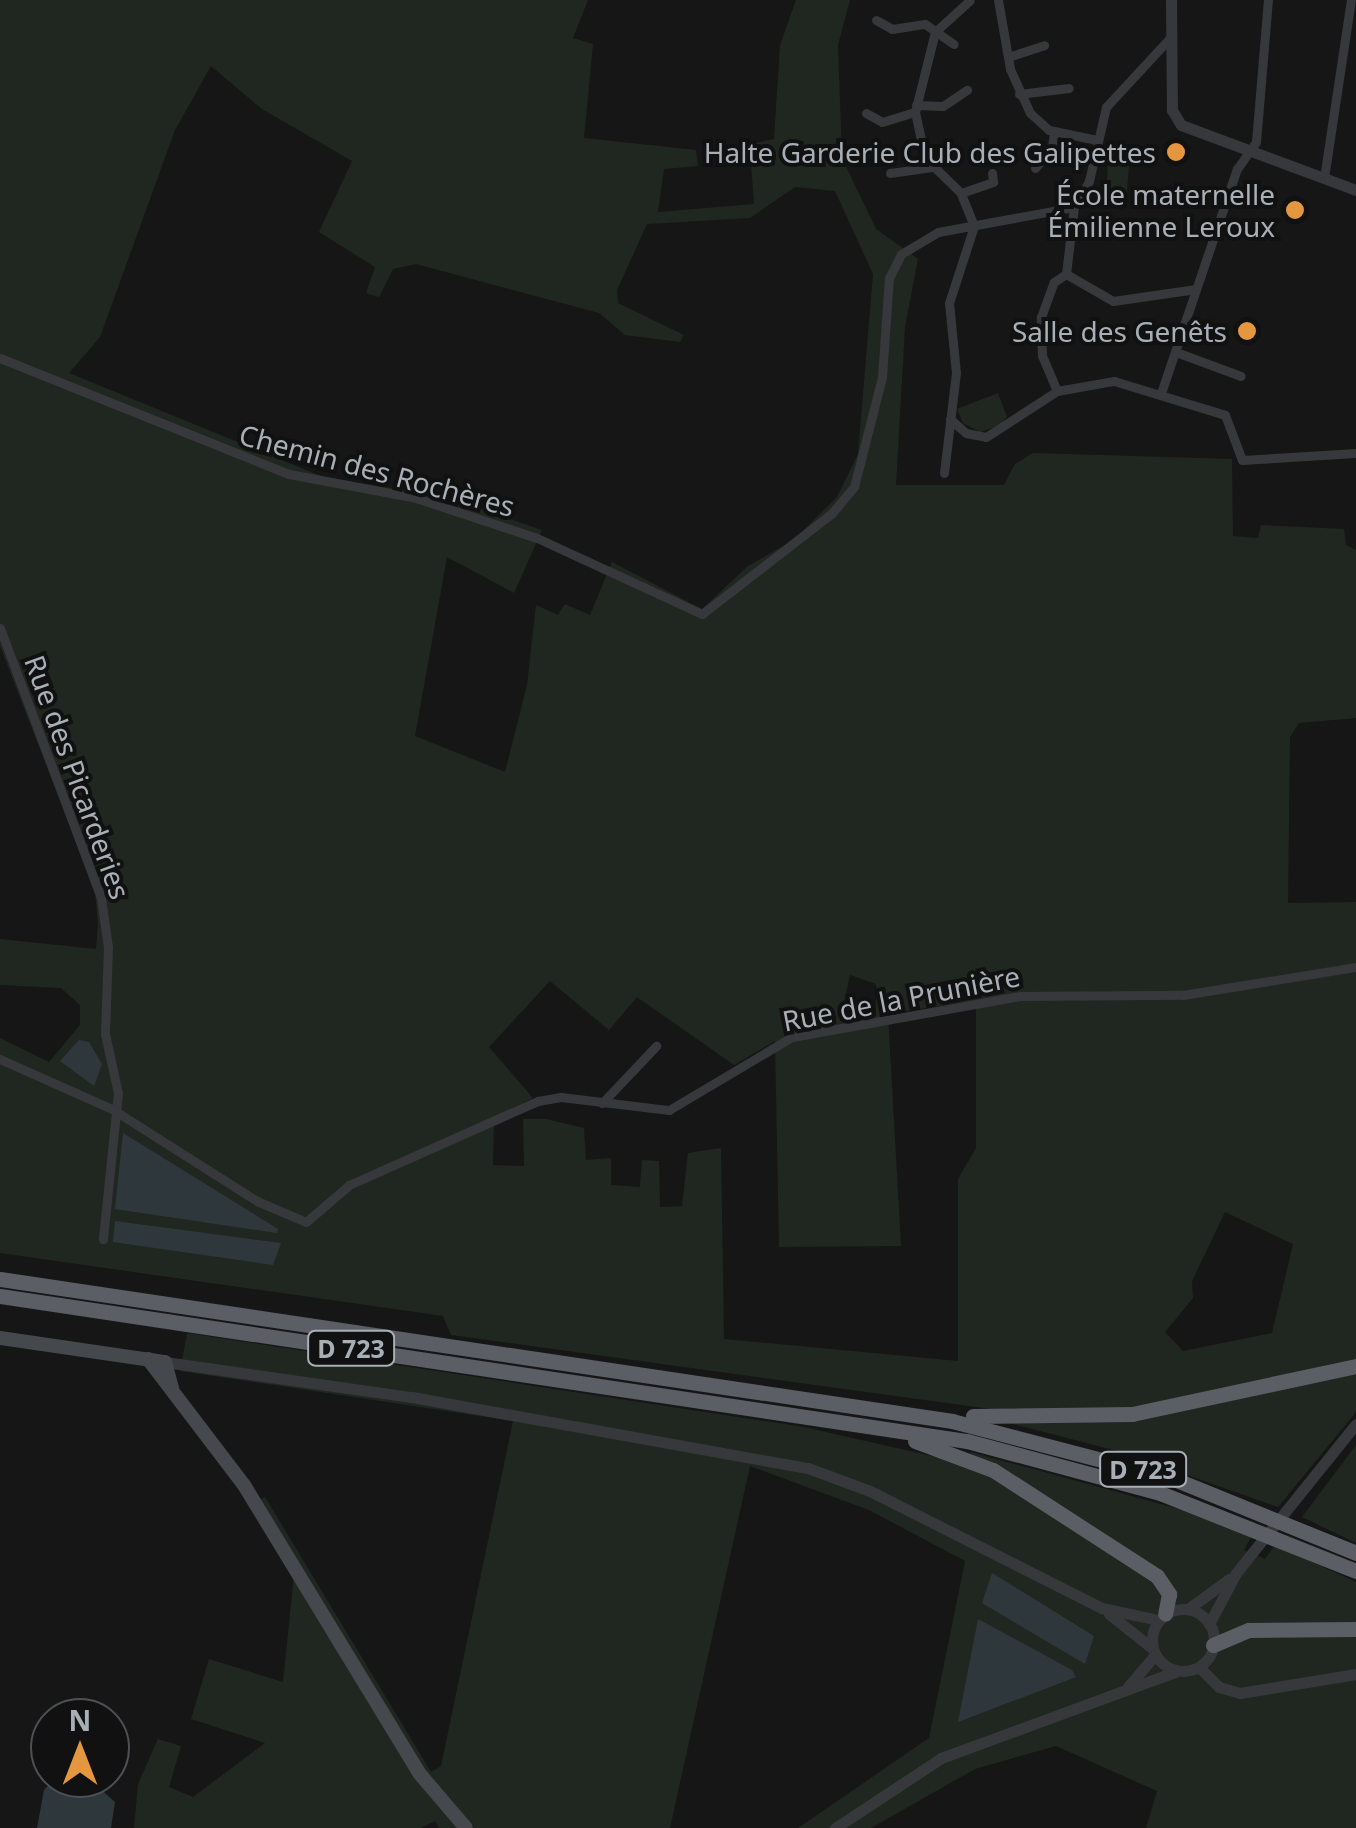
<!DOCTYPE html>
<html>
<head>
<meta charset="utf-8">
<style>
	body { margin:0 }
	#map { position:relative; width:1356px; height:1828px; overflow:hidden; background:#161617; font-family:"Noto Sans",sans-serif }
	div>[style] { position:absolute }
	.green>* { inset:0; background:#202720 }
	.water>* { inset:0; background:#2e383c }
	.minor>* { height:9px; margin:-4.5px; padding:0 4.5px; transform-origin:4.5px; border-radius:4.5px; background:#37383c }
	.tertiary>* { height:11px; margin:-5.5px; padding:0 5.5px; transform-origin:5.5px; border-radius:5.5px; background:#37383c }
	.tertiary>.ring { margin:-5.5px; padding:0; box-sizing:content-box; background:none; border:11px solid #37383c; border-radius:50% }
	.secondary>* { height:14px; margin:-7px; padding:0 7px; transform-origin:7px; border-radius:7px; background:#45484c }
	.trunk>* { height:15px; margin:-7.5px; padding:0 7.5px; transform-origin:7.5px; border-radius:7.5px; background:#5b5e64 }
	.dots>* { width:28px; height:28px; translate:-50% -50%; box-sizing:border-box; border:5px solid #111112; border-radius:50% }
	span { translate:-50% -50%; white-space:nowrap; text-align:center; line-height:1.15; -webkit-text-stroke:8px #111112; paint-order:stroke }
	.shield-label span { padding:2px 8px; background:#111112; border:2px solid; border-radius:8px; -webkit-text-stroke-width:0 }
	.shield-label { font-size:25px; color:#a8afb6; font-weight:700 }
	.poi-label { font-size:28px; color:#a8afb6 }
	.right { translate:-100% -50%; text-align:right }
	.street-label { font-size:28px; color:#a8afb6 }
	.north { position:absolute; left:30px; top:1698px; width:100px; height:100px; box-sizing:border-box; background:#111112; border:2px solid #4d5054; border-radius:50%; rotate:0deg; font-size:28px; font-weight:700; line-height:40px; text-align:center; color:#a8afb6 }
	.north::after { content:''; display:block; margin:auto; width:35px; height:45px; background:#e5973f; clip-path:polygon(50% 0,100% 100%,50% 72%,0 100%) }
</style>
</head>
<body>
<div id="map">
	<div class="green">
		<i style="clip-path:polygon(evenodd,0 0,588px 0,573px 38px,593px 44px,584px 138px,696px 150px,698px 166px,664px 169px,658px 212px,754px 204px,751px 163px,720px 162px,719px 151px,774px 139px,780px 45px,796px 0,850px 0,838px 45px,842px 158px,876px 229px,918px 259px,905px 327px,896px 485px,1004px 485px,1015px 464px,1033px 453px,1232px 459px,1233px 536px,1258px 538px,1261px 525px,1344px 529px,1346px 545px,1356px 550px,1356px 718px,1299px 723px,1290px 737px,1288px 903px,1356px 902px,1356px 1412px,1278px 1507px,1125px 1453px,1013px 1424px,998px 1410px,451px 1335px,443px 1316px,0 1253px,0 1038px,49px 1062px,80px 1025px,80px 1005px,61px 988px,0 985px,0 939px,96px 949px,98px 924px,95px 891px,0 646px,0 0,211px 66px,262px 109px,352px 161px,319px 232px,375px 267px,366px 293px,379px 297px,393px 269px,416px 264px,599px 313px,625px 335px,680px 342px,684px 335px,618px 303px,617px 290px,647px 224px,750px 218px,795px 187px,835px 191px,873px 274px,858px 454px,837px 497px,794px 540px,748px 566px,702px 609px,612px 562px,590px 615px,565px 604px,558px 615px,536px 605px,527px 685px,505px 772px,415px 736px,447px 557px,514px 593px,542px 530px,446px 497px,323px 477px,69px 373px,100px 337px,175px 130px,211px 66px,0 0,850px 975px,876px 984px,876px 1015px,840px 1021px,850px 975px,0 0,550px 981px,609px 1030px,637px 997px,734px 1065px,775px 1041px,779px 1247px,901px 1246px,888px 1014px,976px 1000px,976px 1148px,958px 1179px,958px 1361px,724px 1339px,721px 1148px,688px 1153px,682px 1206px,660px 1207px,659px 1161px,642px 1160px,640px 1187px,611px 1185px,611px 1158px,586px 1160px,584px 1128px,546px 1119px,523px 1119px,524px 1166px,493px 1165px,494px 1118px,533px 1098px,489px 1047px,550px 981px,0 0,1225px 1212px,1293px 1244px,1272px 1333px,1183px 1351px,1165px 1332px,1193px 1298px,1192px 1281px,1225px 1212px)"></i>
		<i style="clip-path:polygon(1108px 164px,1129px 165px,1126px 205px,1106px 201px)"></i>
		<i style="clip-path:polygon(998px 393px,1007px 417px,999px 426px,980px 432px,963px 423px,957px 409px)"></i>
		<i style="clip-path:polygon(187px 1333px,804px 1427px,963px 1463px,971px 1452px,1204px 1516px,1252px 1536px,1244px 1550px,1265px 1559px,1275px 1545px,1356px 1582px,1356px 1828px,1146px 1828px,1157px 1791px,1056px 1746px,975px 1769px,871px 1828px,798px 1828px,929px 1738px,965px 1561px,869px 1510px,750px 1466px,670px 1828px,439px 1828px,435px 1821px,421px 1828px,134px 1828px,138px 1784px,158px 1739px,181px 1746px,169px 1787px,193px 1797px,265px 1743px,191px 1719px,209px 1659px,283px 1682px,294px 1575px,250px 1506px,265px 1497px,431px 1772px,441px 1766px,513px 1421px,180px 1371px)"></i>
		<i style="clip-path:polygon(1356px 1445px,1356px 1543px,1302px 1517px)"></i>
	</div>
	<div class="water">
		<i style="clip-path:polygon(79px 1040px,89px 1042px,102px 1064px,94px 1086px,60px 1061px)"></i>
		<i style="clip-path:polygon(123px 1133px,278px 1229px,277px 1233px,115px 1209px)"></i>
		<i style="clip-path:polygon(115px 1221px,281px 1243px,273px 1265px,113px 1242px)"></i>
		<i style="clip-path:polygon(992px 1573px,1094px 1636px,1085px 1664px,982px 1603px)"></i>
		<i style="clip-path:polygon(978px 1619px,1072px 1670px,1076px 1677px,958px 1722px)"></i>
		<i style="clip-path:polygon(55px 1778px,88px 1778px,115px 1802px,111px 1828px,37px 1828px,44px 1790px)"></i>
	</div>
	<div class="minor">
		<i style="left:998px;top:0;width:70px;rotate:80.1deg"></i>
		<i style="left:1010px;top:69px;width:48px;rotate:65.6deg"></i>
		<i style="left:1030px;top:113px;width:25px;rotate:42deg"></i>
		<i style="left:1049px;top:130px;width:49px;rotate:11.8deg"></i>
		<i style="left:876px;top:20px;width:18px;rotate:29deg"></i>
		<i style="left:892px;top:29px;width:33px;rotate:-9deg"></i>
		<i style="left:925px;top:24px;width:35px;rotate:35deg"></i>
		<i style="left:1008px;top:57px;width:38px;rotate:-18deg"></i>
		<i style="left:1019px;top:94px;width:50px;rotate:-6.8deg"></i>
		<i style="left:916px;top:105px;width:27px;rotate:2deg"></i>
		<i style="left:943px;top:106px;width:29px;rotate:-34deg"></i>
		<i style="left:866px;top:113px;width:18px;rotate:29deg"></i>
		<i style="left:882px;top:122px;width:34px;rotate:-17deg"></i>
		<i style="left:1035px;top:168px;width:26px;rotate:-50deg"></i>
		<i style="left:1052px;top:148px;width:16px;rotate:-83deg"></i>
		<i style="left:890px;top:173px;width:42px;rotate:-8.1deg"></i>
		<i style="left:1324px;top:178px;width:180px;rotate:-81.4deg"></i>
		<i style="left:961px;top:193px;width:34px;rotate:-19deg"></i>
		<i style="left:993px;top:182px;width:9px;rotate:-96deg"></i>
		<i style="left:1066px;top:274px;width:54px;rotate:29.9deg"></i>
		<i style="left:1113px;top:301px;width:84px;rotate:-8.2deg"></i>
		<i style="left:1176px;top:352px;width:69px;rotate:20.3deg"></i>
		<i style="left:0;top:358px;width:311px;rotate:21.9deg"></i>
		<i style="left:289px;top:474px;width:129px;rotate:10.7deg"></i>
		<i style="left:416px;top:498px;width:127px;rotate:18.3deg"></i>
		<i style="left:537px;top:538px;width:182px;rotate:24.7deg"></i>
		<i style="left:702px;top:614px;width:165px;rotate:-37.8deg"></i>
		<i style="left:832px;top:513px;width:34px;rotate:-50deg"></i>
		<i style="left:854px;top:487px;width:114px;rotate:-75.7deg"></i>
		<i style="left:882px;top:377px;width:99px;rotate:-86deg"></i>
		<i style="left:889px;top:278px;width:27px;rotate:-63deg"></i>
		<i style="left:901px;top:254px;width:43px;rotate:-30.7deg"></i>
		<i style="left:938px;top:232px;width:138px;rotate:-10.4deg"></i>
		<i style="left:1074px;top:207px;width:30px;rotate:-60deg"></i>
		<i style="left:1089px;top:181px;width:76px;rotate:-77.1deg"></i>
		<i style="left:1106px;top:107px;width:94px;rotate:-47.2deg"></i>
		<i style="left:1057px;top:391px;width:39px;rotate:-113deg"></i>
		<i style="left:1042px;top:355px;width:38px;rotate:-92deg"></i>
		<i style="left:1041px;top:317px;width:37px;rotate:-70deg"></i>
		<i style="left:1054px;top:282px;width:14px;rotate:-34deg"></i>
		<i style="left:1066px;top:274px;width:67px;rotate:-83.2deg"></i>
		<i style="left:1161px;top:393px;width:237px;rotate:-71.3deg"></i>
		<i style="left:1237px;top:169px;width:33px;rotate:-55deg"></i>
		<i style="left:1256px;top:142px;width:143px;rotate:-85.2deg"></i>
		<i style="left:950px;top:419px;width:21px;rotate:41deg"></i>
		<i style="left:966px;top:433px;width:20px;rotate:11deg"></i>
		<i style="left:986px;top:437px;width:85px;rotate:-32.9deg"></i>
		<i style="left:1057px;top:391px;width:58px;rotate:-10deg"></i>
		<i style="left:1114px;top:381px;width:116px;rotate:17deg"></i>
		<i style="left:1225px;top:415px;width:48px;rotate:69.3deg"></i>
		<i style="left:1242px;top:460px;width:114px;rotate:-3.5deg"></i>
		<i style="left:944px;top:473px;width:101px;rotate:-83.2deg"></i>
		<i style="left:956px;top:373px;width:70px;rotate:-95.7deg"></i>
		<i style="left:949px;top:303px;width:81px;rotate:-72deg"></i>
		<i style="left:974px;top:226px;width:35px;rotate:-112deg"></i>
		<i style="left:961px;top:193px;width:50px;rotate:-135.8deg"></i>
		<i style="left:925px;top:158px;width:47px;rotate:-102.3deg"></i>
		<i style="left:915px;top:112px;width:82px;rotate:-76deg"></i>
		<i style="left:935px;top:32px;width:47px;rotate:-42.4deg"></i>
		<i style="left:0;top:628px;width:288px;rotate:69.5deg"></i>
		<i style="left:101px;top:898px;width:49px;rotate:81.9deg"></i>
		<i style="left:108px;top:947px;width:87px;rotate:92deg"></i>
		<i style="left:105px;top:1034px;width:60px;rotate:77.6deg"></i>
		<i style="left:118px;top:1093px;width:147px;rotate:95.9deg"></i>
		<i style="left:0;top:1059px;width:123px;rotate:24.1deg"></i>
		<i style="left:112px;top:1109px;width:172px;rotate:32.4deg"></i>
		<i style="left:257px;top:1201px;width:53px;rotate:23.2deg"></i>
		<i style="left:306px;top:1222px;width:57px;rotate:-40.7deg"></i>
		<i style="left:349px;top:1185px;width:207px;rotate:-24deg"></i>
		<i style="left:538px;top:1101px;width:23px;rotate:-10deg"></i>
		<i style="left:561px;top:1097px;width:109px;rotate:6.9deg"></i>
		<i style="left:669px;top:1110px;width:143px;rotate:-30.7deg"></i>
		<i style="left:792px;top:1037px;width:233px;rotate:-10.2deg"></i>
		<i style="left:1021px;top:996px;width:162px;rotate:-0.4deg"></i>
		<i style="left:1183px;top:995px;width:175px;rotate:-9.2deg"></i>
		<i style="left:602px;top:1103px;width:79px;rotate:-46.5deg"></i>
	</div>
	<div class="tertiary">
		<i style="left:1171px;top:0;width:110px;rotate:89.5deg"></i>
		<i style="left:1172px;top:110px;width:17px;rotate:59deg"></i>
		<i style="left:1181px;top:125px;width:187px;rotate:20.4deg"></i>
		<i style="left:165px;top:1362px;width:249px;rotate:8.1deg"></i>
		<i style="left:412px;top:1397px;width:402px;rotate:10.2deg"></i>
		<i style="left:808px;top:1468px;width:66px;rotate:20.4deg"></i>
		<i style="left:870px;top:1491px;width:260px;rotate:26.8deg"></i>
		<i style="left:1102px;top:1608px;width:57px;rotate:12.1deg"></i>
		<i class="ring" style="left:1152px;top:1609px;width:51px;height:51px"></i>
		<i style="left:1188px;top:1609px;width:51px;rotate:-36.2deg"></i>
		<i style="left:1109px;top:1614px;width:55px;rotate:38.3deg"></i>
		<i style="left:1209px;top:1624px;width:58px;rotate:-62.1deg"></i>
		<i style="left:1236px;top:1573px;width:191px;rotate:-51.2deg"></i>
		<i style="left:1199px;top:1667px;width:28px;rotate:45deg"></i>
		<i style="left:1219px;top:1687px;width:22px;rotate:16deg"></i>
		<i style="left:1240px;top:1693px;width:118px;rotate:-9.3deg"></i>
		<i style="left:1126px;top:1689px;width:45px;rotate:-49.5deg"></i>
		<i style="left:835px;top:1828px;width:127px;rotate:-33.4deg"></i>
		<i style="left:941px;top:1758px;width:252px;rotate:-20.2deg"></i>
	</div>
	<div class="secondary">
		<i style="left:0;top:1338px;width:167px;rotate:8.3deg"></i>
		<i style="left:165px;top:1362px;width:27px;rotate:75deg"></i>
		<i style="left:148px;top:1359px;width:158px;rotate:52.7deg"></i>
		<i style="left:244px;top:1485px;width:337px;rotate:58.7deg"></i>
		<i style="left:419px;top:1773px;width:72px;rotate:49.5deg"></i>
	</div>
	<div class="trunk">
		<i style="left:0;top:1279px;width:963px;rotate:8.48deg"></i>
		<i style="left:952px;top:1421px;width:229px;rotate:14.6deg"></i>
		<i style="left:1174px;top:1479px;width:196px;rotate:22.1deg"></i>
		<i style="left:0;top:1296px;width:978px;rotate:8.53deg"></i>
		<i style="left:967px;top:1441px;width:200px;rotate:15.1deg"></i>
		<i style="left:1160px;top:1493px;width:211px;rotate:21.7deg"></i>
		<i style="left:973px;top:1416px;width:159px;rotate:-0.7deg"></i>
		<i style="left:1132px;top:1414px;width:229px;rotate:-12.1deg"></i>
		<i style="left:915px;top:1441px;width:83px;rotate:20.4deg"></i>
		<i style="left:993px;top:1470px;width:195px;rotate:32.9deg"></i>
		<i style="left:1157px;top:1576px;width:22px;rotate:56deg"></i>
		<i style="left:1169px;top:1594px;width:20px;rotate:101deg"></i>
		<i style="left:1213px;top:1645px;width:39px;rotate:-23deg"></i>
		<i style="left:1249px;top:1630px;width:107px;rotate:-0.5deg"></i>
	</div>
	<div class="dots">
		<i style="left:1176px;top:152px;background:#e5973f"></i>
		<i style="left:1295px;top:210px;background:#e5973f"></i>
		<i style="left:1247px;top:331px;background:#e5973f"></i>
	</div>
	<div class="shield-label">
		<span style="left:351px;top:1348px">D 723</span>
		<span style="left:1143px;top:1469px">D 723</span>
	</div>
	<div class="poi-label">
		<span class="right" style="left:1156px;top:152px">Halte Garderie Club des Galipettes</span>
		<span class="right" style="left:1275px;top:210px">École maternelle<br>Émilienne Leroux</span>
		<span class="right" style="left:1227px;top:331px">Salle des Genêts</span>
	</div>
	<div class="street-label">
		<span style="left:377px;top:470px;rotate:15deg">Chemin des Rochères</span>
		<span style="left:78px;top:777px;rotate:70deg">Rue des Picarderies</span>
		<span style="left:901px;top:998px;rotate:-11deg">Rue de la Prunière</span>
	</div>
	<div class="north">N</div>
</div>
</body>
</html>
